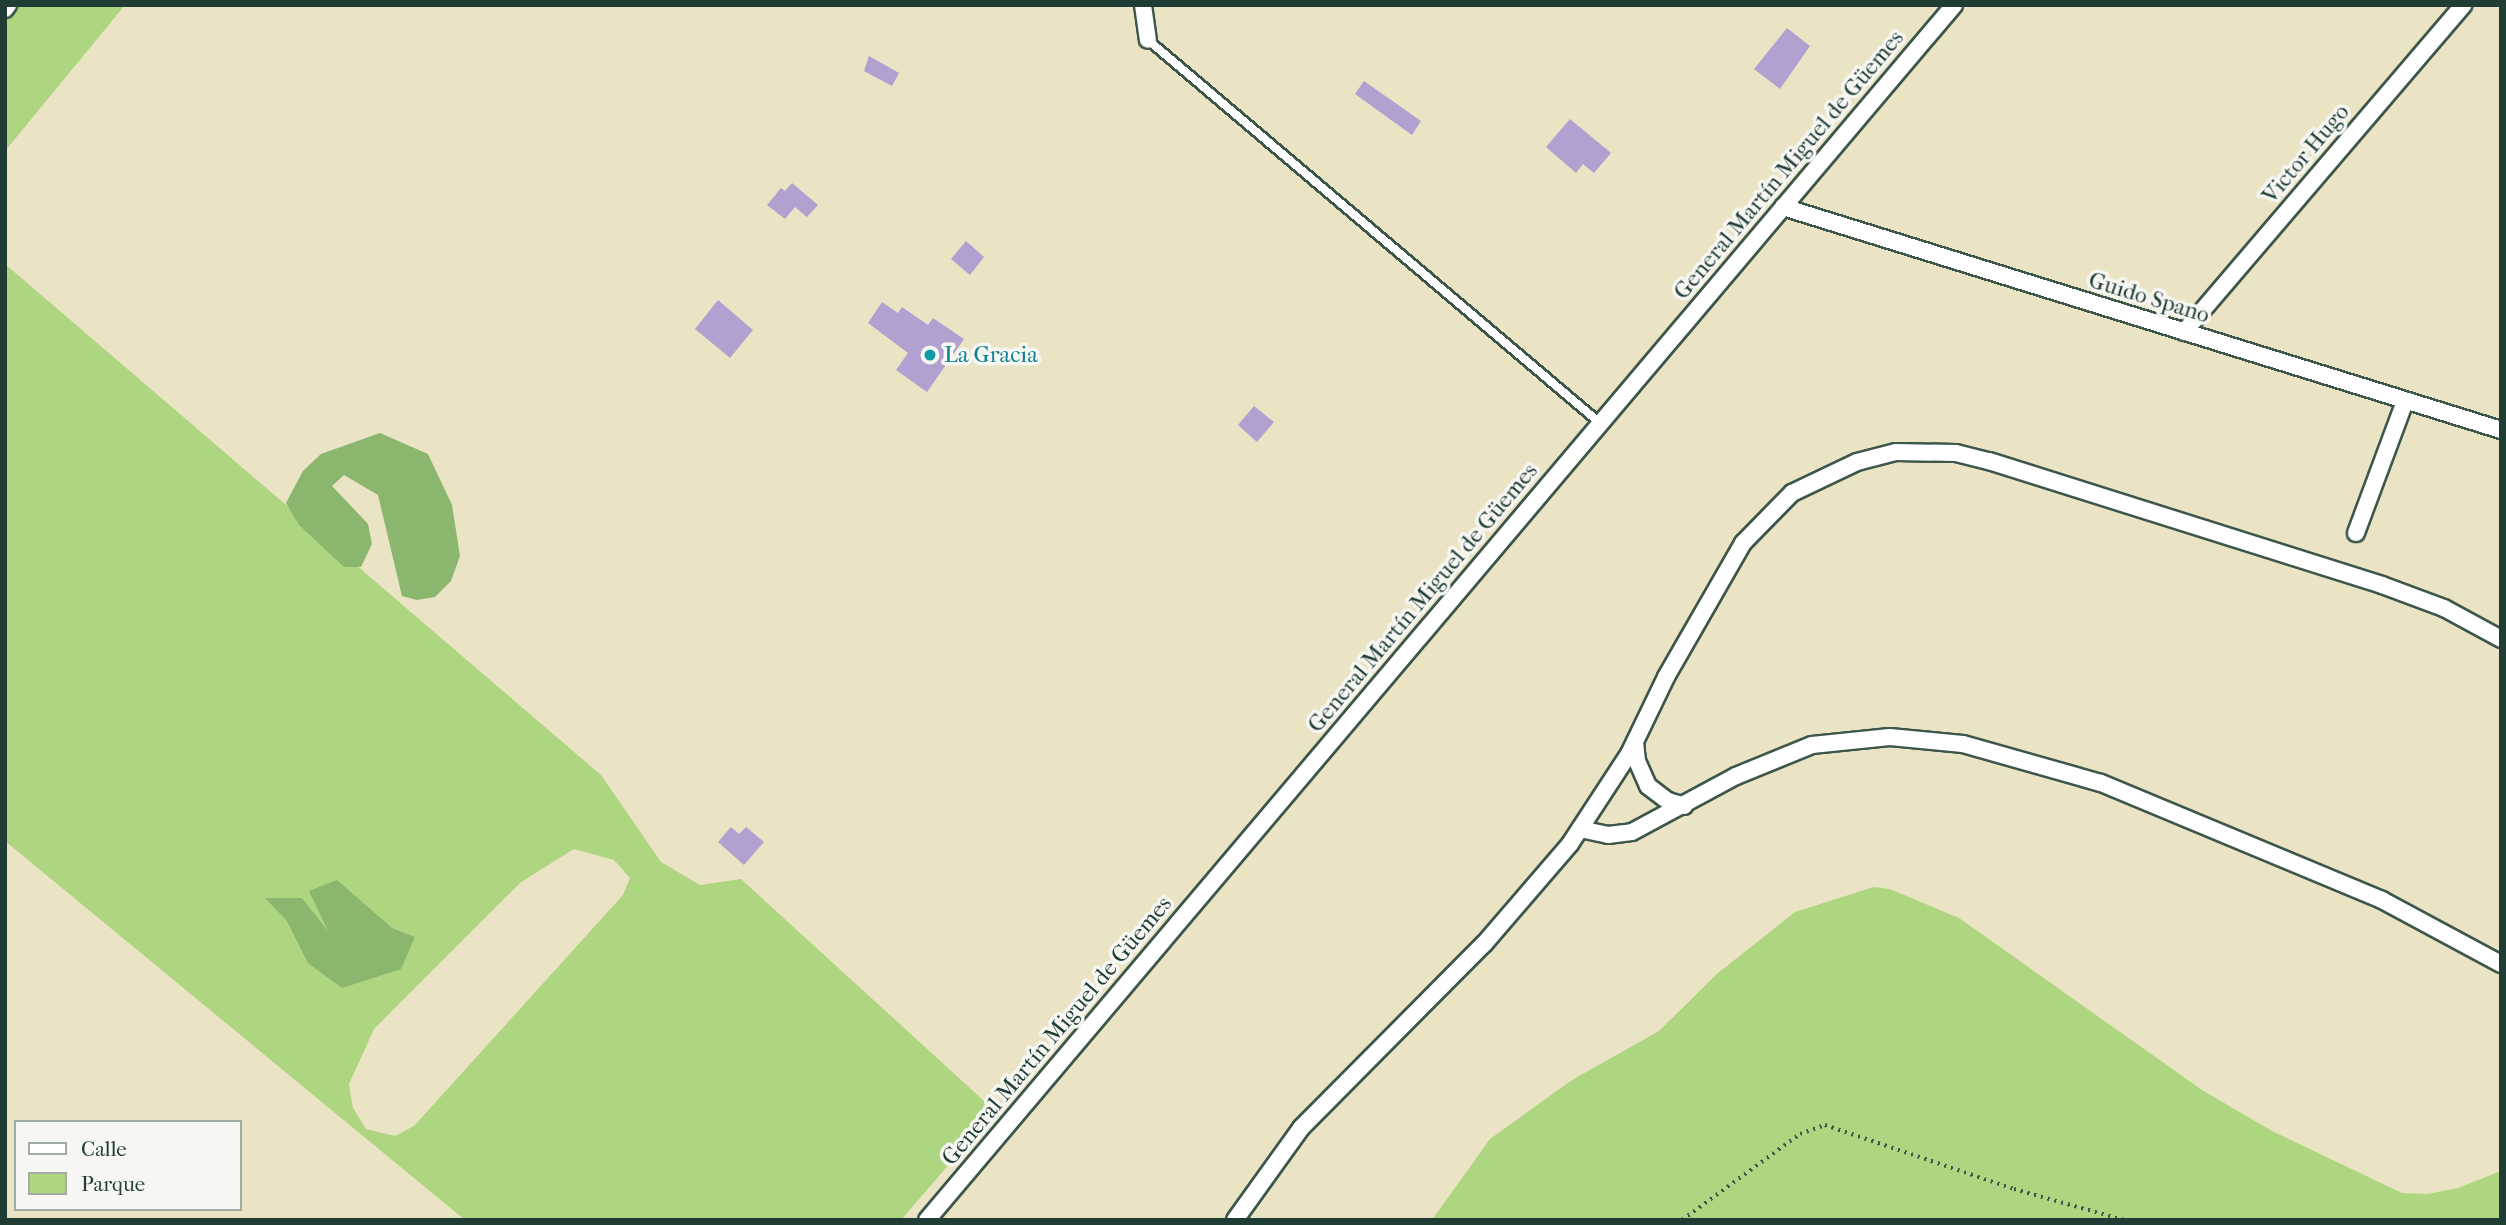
<!DOCTYPE html>
<html>
<head>
<meta charset="utf-8">
<style>
	body { margin:0 }
	#map { position:relative; width:2506px; height:1225px; overflow:hidden; background:#eae4c5; font-family:"IM FELL French Canon",serif }
	div>[style] { position:absolute }
	.green>* { inset:0; background:#aed57f }
	.forest>* { inset:0; background:#8ab66e }
	.building>* { inset:0; background:#b1a0d0 }
	.path>* { height:3.5px; margin-top:-1.75px; transform-origin:0; background:repeating-linear-gradient(90deg,#3d564a 0 2px,transparent 0 7px) }
	.roads { filter:drop-shadow(2px 0 #3d564a) drop-shadow(-2px 0 #3d564a) drop-shadow(0 2px #3d564a) drop-shadow(0 -2px #3d564a) }
	.lane>* { height:8px; margin:-4px; padding:0 4px; transform-origin:4px; border-radius:4px; background:#fff }
	.street>* { height:16px; margin:-8px; padding:0 8px; transform-origin:8px; border-radius:8px; background:#fff }
	.dots>* { width:19px; height:19px; translate:-50% -50%; box-sizing:border-box; border:4px solid #f6f6f2; border-radius:50% }
	span { translate:-50% -50%; white-space:nowrap; text-align:center; line-height:1.15; -webkit-text-stroke:7px #f6f6f2; paint-order:stroke }
	.street-label { font-size:23px; color:#1f3d34 }
	.culture-label { font-size:23px; color:#0d838f }
	.left { translate:0 -50%; text-align:left }
	.frame { position:absolute; inset:0; border:7px solid #1f3d34; pointer-events:none }
	.legend { position:absolute; left:14px; top:1120px; width:228px; height:91px; box-sizing:border-box; background:#f6f6f2; border:2px solid #a0aca6; margin:0; padding:9px 12px; list-style:none; font-size:21px; color:#1f3d34 }
	.legend li { display:flex; align-items:center; gap:14px; height:35px }
	.legend b { width:35px; border:2px solid #a0aca6 }
</style>
</head>
<body>
<div id="map">
	<div class="green">
		<i style="clip-path:polygon(5px 5px,125px 5px,5px 151px)"></i>
		<i style="clip-path:polygon(evenodd,5px 264px,601px 775px,661px 862px,700px 885px,741px 879px,995px 1111px,901px 1220px,465px 1220px,5px 841px,5px 264px,574px 849px,614px 860px,630px 878px,623px 895px,414px 1126px,395px 1136px,366px 1129px,353px 1108px,349px 1084px,374px 1029px,521px 882px,574px 849px)"></i>
		<i style="clip-path:polygon(1874px 887px,1890px 889px,1959px 918px,2202px 1090px,2272px 1131px,2402px 1193px,2428px 1194px,2458px 1188px,2501px 1171px,2501px 1220px,1432px 1220px,1490px 1139px,1572px 1080px,1659px 1031px,1718px 973px,1795px 912px)"></i>
	</div>
	<div class="forest">
		<i style="clip-path:polygon(380px 433px,428px 454px,452px 505px,460px 556px,451px 581px,435px 597px,417px 600px,402px 596px,378px 495px,344px 475px,332px 486px,368px 524px,372px 544px,361px 567px,344px 567px,299px 525px,286px 503px,303px 471px,321px 454px)"></i>
		<i style="clip-path:polygon(337px 880px,392px 928px,415px 937px,401px 969px,342px 988px,308px 963px,287px 921px,265px 898px,302px 898px,328px 931px,309px 891px)"></i>
	</div>
	<div class="building">
		<i style="clip-path:polygon(1787px 28px,1810px 46px,1780px 89px,1754px 69px)"></i>
		<i style="clip-path:polygon(869px 56px,899px 73px,892px 86px,864px 71px)"></i>
		<i style="clip-path:polygon(1364px 81px,1421px 121px,1412px 135px,1355px 94px)"></i>
		<i style="clip-path:polygon(1570px 119px,1611px 153px,1594px 173px,1583px 164px,1576px 173px,1546px 147px)"></i>
		<i style="clip-path:polygon(792px 183px,818px 205px,807px 217px,795px 207px,785px 219px,767px 205px,781px 188px,785px 191px)"></i>
		<i style="clip-path:polygon(966px 241px,984px 257px,970px 275px,951px 259px)"></i>
		<i style="clip-path:polygon(718px 300px,753px 330px,730px 358px,695px 329px)"></i>
		<i style="clip-path:polygon(882px 302px,898px 313px,902px 307px,928px 325px,933px 318px,964px 339px,927px 392px,896px 370px,908px 353px,868px 323px)"></i>
		<i style="clip-path:polygon(1254px 406px,1274px 422px,1257px 442px,1238px 425px)"></i>
		<i style="clip-path:polygon(731px 827px,739px 834px,746px 827px,764px 842px,744px 865px,718px 842px)"></i>
	</div>
	<div class="path">
		<i style="left:1682px;top:1220px;width:146px;rotate:-36.1deg"></i>
		<i style="left:1800px;top:1134px;width:27px;rotate:-20deg"></i>
		<i style="left:1825px;top:1125px;width:200px;rotate:18.7deg"></i>
		<i style="left:2014px;top:1189px;width:114px;rotate:15.7deg"></i>
	</div>
	<div class="roads">
		<div class="lane">
			<i style="left:1148px;top:40px;width:592px;rotate:40.28deg"></i>
		</div>
		<div class="street">
			<i style="left:1143px;top:5px;width:35px;rotate:82deg"></i>
			<i style="left:5px;top:9px;width:5px;rotate:-53deg"></i>
			<i style="left:1783px;top:207px;width:752px;rotate:17.25deg"></i>
			<i style="left:2184px;top:332px;width:430px;rotate:-49.5deg"></i>
			<i style="left:2356px;top:533px;width:141px;rotate:-69.6deg"></i>
			<i style="left:1635px;top:742px;width:19px;rotate:84deg"></i>
			<i style="left:1637px;top:761px;width:27px;rotate:66deg"></i>
			<i style="left:1648px;top:786px;width:25px;rotate:37deg"></i>
			<i style="left:1668px;top:801px;width:17px;rotate:17deg"></i>
			<i style="left:1580px;top:829px;width:29px;rotate:12deg"></i>
			<i style="left:1608px;top:835px;width:24px;rotate:-7deg"></i>
			<i style="left:1632px;top:832px;width:118px;rotate:-28.3deg"></i>
			<i style="left:1736px;top:776px;width:82px;rotate:-22.2deg"></i>
			<i style="left:1812px;top:745px;width:78px;rotate:-5.9deg"></i>
			<i style="left:1890px;top:737px;width:73px;rotate:5.5deg"></i>
			<i style="left:1963px;top:744px;width:143px;rotate:15.8deg"></i>
			<i style="left:2101px;top:783px;width:304px;rotate:22.6deg"></i>
			<i style="left:2382px;top:900px;width:135px;rotate:28.3deg"></i>
			<i style="left:927px;top:1220px;width:1591px;rotate:-49.79deg"></i>
			<i style="left:1235px;top:1220px;width:113px;rotate:-54.3deg"></i>
			<i style="left:1301px;top:1128px;width:260px;rotate:-45.2deg"></i>
			<i style="left:1484px;top:944px;width:132px;rotate:-49.3deg"></i>
			<i style="left:1570px;top:844px;width:108px;rotate:-56.8deg"></i>
			<i style="left:1629px;top:754px;width:85px;rotate:-64.3deg"></i>
			<i style="left:1666px;top:677px;width:155px;rotate:-60.1deg"></i>
			<i style="left:1743px;top:543px;width:70px;rotate:-45.6deg"></i>
			<i style="left:1792px;top:493px;width:72px;rotate:-25.5deg"></i>
			<i style="left:1857px;top:462px;width:40px;rotate:-14.4deg"></i>
			<i style="left:1896px;top:452px;width:60px;rotate:1deg"></i>
			<i style="left:1956px;top:453px;width:34px;rotate:14deg"></i>
			<i style="left:1989px;top:461px;width:412px;rotate:17.5deg"></i>
			<i style="left:2382px;top:585px;width:66px;rotate:20.4deg"></i>
			<i style="left:2444px;top:608px;width:65px;rotate:28.5deg"></i>
		</div>
	</div>
	<div class="dots">
		<i style="left:930px;top:355px;background:#0f9aa8"></i>
	</div>
	<div class="street-label">
		<span style="left:2306px;top:154px;rotate:-50deg">Victor Hugo</span>
		<span style="left:1789px;top:165px;rotate:-50deg">General Martín Miguel de Güemes</span>
		<span style="left:2149px;top:298px;rotate:17deg">Guido Spano</span>
		<span style="left:1423px;top:598px;rotate:-50deg">General Martín Miguel de Güemes</span>
		<span style="left:1057px;top:1031px;rotate:-50deg">General Martín Miguel de Güemes</span>
	</div>
	<div class="culture-label">
		<span class="left" style="left:944px;top:355px">La Gracia</span>
	</div>
	<div class="frame"></div>
	<ul class="legend">
	<li><b style="height:9px;background:#fff"></b>Calle</li>
	<li><b style="height:19px;background:#aed57f"></b>Parque</li>
	</ul>
</div>
</body>
</html>
